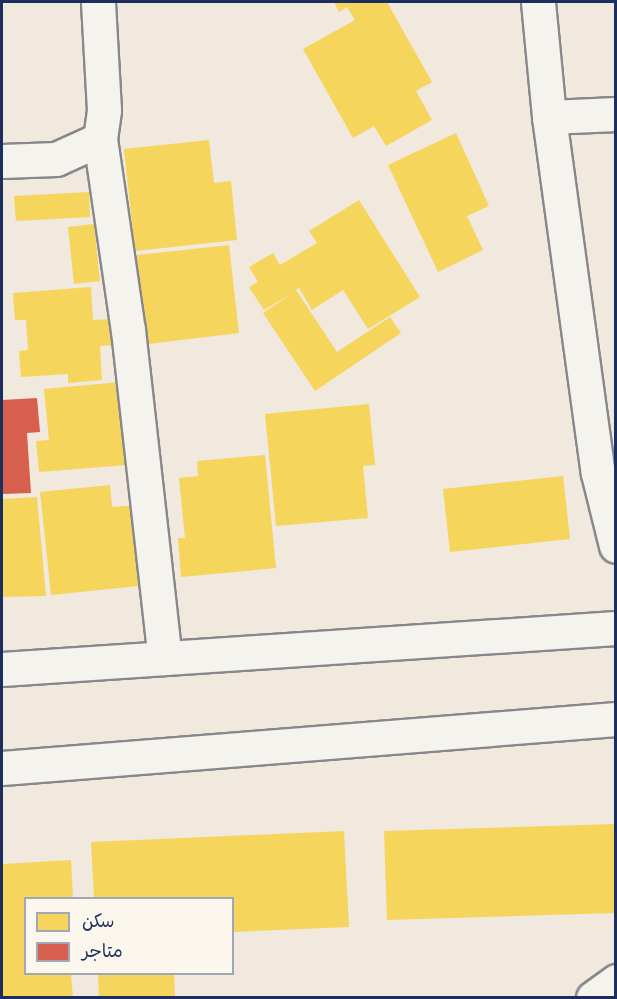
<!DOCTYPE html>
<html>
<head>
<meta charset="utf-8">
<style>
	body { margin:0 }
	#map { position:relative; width:617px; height:999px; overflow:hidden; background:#f1e8de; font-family:"Shantell Sans","Playpen Sans Arabic",sans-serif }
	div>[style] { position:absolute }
	.homes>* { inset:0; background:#f6d55c }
	.shops>* { inset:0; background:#d6604d }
	.roads { filter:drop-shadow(2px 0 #87878c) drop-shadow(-2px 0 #87878c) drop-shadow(0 2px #87878c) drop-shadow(0 -2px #87878c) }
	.minor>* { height:33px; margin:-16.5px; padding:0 16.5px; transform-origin:16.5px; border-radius:16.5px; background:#f5f3ee }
	.highway>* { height:33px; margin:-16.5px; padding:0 16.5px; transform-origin:16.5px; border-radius:16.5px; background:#f5f3ee }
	span { translate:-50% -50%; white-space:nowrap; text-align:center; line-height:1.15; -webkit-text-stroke:6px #fbf7ec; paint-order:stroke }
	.frame { position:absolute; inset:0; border:3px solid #1b2f5e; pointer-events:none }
	.legend { position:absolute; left:24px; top:897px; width:210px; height:78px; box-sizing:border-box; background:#fbf7ec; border:2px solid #a1a7b3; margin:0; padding:8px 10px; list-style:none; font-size:18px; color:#1b2f5e }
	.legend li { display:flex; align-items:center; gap:12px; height:30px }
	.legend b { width:30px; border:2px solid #a1a7b3 }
</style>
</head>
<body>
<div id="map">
	<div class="homes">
		<i style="clip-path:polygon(334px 2px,387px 2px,432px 82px,416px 91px,432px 120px,386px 146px,374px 126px,353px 138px,303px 49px,355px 20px,347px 7px,339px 12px)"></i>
		<i style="clip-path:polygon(456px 133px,489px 206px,467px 216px,483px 250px,438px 272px,388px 165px)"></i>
		<i style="clip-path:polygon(209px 140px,214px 183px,231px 181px,237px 240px,135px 251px,124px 149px)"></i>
		<i style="clip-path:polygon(89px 192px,90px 217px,16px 221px,14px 196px)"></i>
		<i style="clip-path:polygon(359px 200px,420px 297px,368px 329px,343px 290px,312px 310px,299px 288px,296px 290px,337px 352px,390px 317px,401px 333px,315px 391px,263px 313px,291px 294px,264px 310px,249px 287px,258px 282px,249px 267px,273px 253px,280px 265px,317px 243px,309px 231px)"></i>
		<i style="clip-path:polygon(94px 224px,100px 281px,74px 284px,68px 227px)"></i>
		<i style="clip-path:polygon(229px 245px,239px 333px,140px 345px,129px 256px)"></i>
		<i style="clip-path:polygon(91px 287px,93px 320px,113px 319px,114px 345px,100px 346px,102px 380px,68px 383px,68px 374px,21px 377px,19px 351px,28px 350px,26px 320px,15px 320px,13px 293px)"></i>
		<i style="clip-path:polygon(120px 382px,127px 465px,39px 472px,36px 441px,49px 440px,44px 389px)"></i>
		<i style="clip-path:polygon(369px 404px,375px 465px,363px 466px,368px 518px,276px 526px,265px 414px)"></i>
		<i style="clip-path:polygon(265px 455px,276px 568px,181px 577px,178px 538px,185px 538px,179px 478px,198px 476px,197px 461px)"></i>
		<i style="clip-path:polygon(563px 476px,570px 539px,450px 552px,443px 489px)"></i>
		<i style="clip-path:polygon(110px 485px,112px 507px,139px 505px,148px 585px,51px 595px,40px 492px)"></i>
		<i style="clip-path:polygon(37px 497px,46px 596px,2px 597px,2px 499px)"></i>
		<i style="clip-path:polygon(616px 824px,616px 913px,387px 920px,384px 831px)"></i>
		<i style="clip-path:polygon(344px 831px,349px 927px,232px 932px,232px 898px,94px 898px,91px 842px)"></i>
		<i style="clip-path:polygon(71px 860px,73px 898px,26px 898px,26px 974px,71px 974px,73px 998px,2px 998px,2px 864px)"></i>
		<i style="clip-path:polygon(98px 974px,174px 974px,175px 998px,99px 998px)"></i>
	</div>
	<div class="shops">
		<i style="clip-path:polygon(37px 398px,40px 432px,27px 433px,31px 493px,2px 494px,2px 400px)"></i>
	</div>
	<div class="roads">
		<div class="minor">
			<i style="left:538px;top:2px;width:116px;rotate:84.5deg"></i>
			<i style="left:549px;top:117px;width:359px;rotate:82.2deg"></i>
			<i style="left:598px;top:473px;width:75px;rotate:76.1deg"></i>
			<i style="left:549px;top:117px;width:67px;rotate:-2.6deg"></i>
			<i style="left:100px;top:139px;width:193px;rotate:81.7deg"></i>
			<i style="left:128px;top:330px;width:330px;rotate:83.6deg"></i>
			<i style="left:2px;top:161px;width:54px;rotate:-2.1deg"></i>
			<i style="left:56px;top:159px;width:48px;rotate:-24.4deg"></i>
			<i style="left:100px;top:139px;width:29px;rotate:-82deg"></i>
			<i style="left:104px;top:110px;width:108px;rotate:-93.2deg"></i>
			<i style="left:593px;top:998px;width:29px;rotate:-36deg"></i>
		</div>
		<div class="highway">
			<i style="left:2px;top:669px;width:615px;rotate:-3.82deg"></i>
			<i style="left:2px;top:768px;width:616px;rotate:-4.56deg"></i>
		</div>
	</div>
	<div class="frame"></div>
	<ul class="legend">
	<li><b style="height:16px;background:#f6d55c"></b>سكن</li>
	<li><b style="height:16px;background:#d6604d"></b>متاجر</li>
	</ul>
</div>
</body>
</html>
